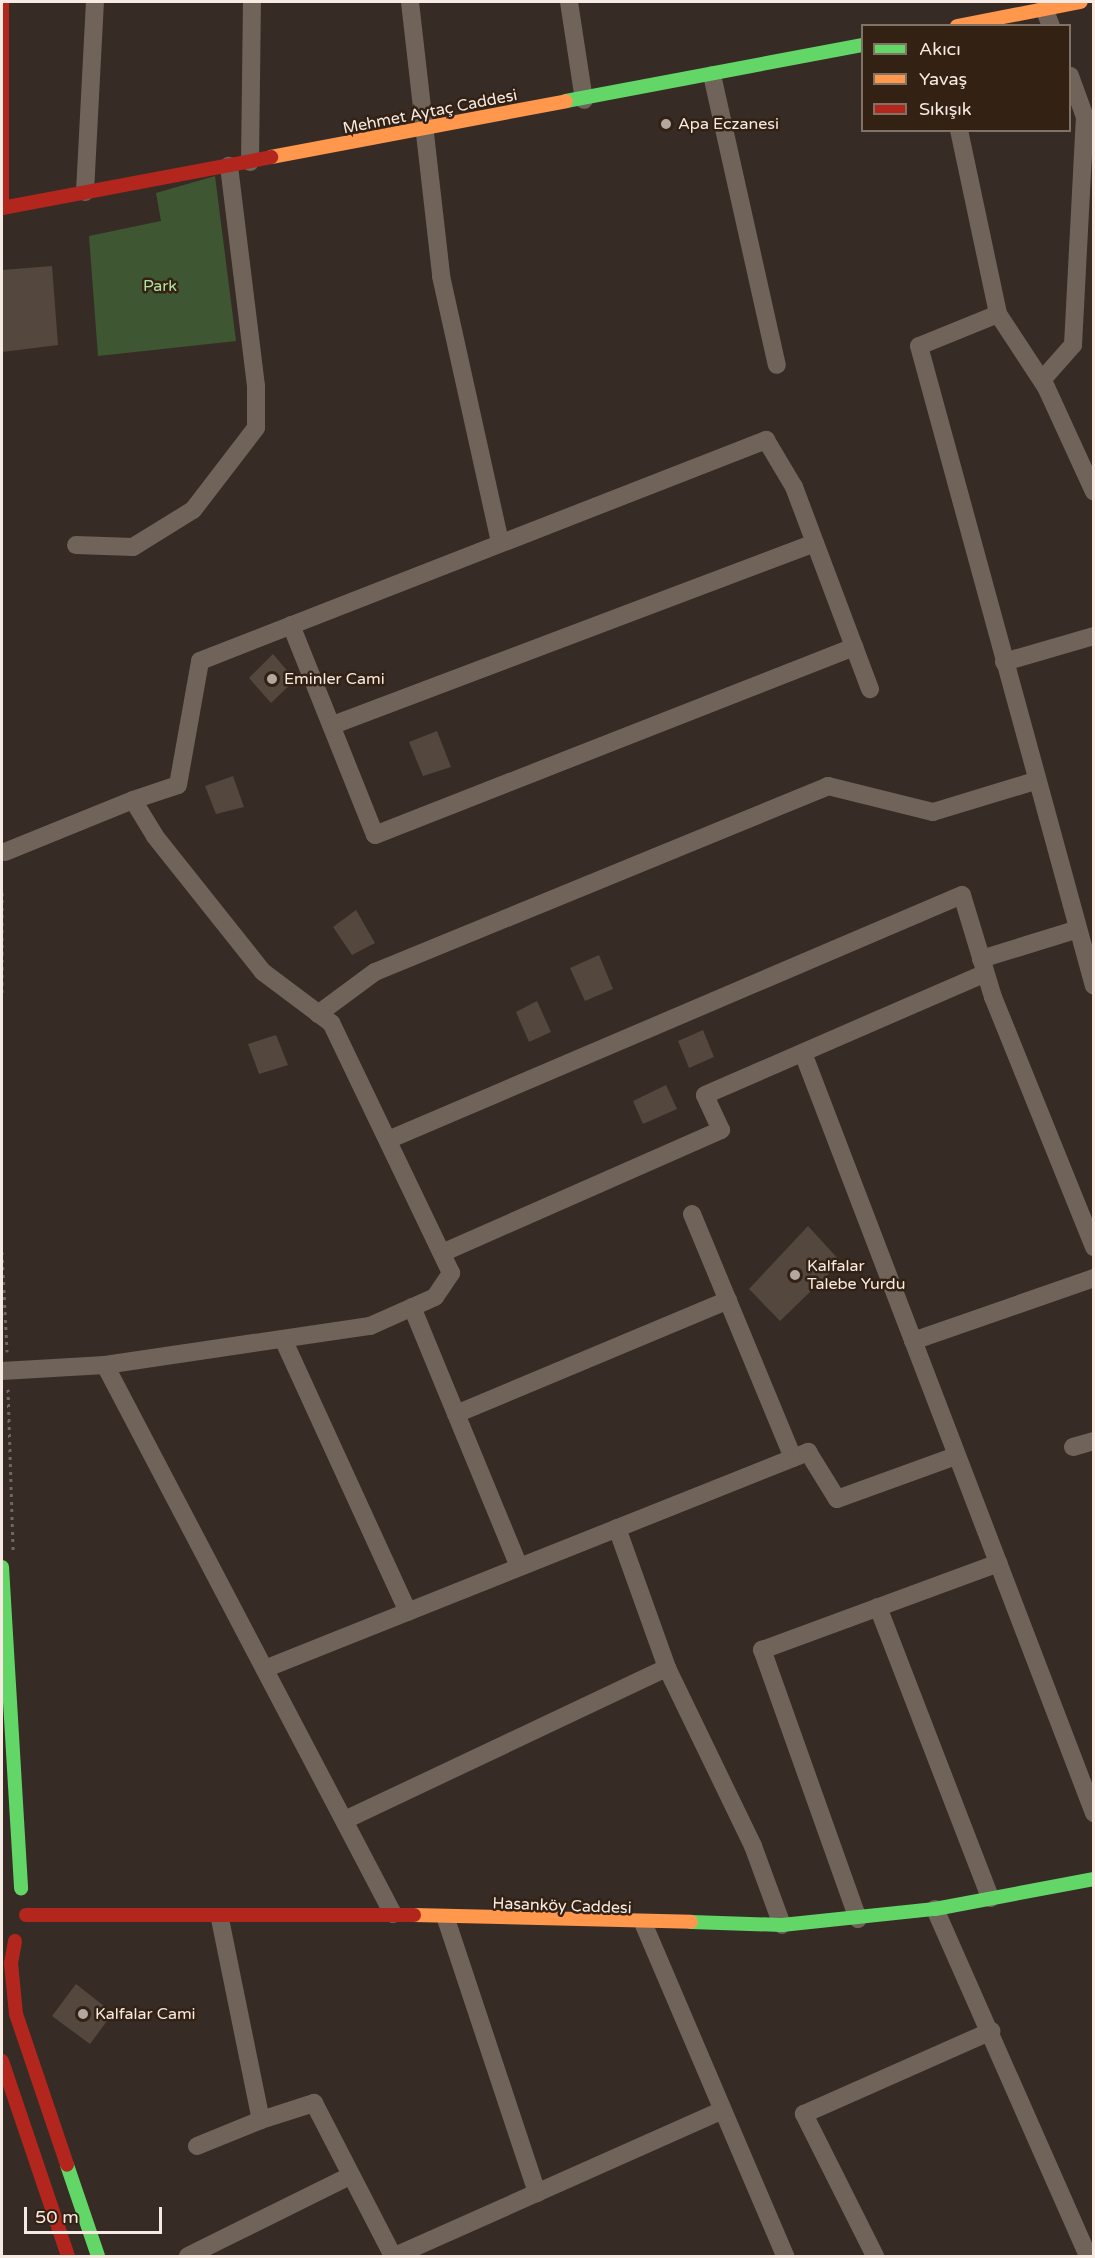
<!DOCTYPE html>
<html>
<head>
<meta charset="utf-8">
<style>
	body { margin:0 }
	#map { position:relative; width:1095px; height:2258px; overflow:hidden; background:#362c25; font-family:"Varela Round",sans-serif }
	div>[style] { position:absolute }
	.green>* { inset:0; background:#3f5633 }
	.building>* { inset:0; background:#54473d }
	.path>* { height:3px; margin-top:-1.5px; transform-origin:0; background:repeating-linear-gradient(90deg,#70675f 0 3px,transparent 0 7.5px) }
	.street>* { height:18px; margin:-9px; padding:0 9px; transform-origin:9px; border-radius:9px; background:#6f635a }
	.fast>* { height:14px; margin:-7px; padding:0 7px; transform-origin:7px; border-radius:7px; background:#63d668 }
	.slow>* { height:14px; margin:-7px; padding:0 7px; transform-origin:7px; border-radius:7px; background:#ff974d }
	.jam>* { height:14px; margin:-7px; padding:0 7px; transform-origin:7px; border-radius:7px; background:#b3261e }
	.dots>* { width:16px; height:16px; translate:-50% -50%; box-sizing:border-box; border:3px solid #332214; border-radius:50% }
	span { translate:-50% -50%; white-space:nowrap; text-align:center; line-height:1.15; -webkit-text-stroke:5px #332214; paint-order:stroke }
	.street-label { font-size:16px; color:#f6eae2 }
	.poi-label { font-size:16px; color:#f6eae2 }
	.left { translate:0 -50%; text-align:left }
	.park-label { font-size:16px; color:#aee29d }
	.frame { position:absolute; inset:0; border:3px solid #f6eae2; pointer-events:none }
	.legend { position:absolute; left:861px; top:24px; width:210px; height:108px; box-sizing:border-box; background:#332214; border:2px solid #817266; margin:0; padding:8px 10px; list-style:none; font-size:18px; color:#f6eae2 }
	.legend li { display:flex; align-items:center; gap:12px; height:30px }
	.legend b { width:30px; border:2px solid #817266 }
	.scale { position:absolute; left:24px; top:2207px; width:138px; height:27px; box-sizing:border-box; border:3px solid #f6eae2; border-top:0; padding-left:8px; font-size:18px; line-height:21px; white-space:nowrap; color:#f6eae2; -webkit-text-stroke:4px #332214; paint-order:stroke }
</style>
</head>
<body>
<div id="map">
	<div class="green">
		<i style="clip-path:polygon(215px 176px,236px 341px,98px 356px,89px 236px,161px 221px,156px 193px)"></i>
	</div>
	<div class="building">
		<i style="clip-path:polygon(52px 266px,58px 345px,2px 352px,2px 270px)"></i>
		<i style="clip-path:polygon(273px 654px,295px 680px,271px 703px,249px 678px)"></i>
		<i style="clip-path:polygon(437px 731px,451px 767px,423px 776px,409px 742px)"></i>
		<i style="clip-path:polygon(233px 776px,244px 807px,216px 814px,205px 786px)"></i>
		<i style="clip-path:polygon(356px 910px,375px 943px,352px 955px,333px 927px)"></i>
		<i style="clip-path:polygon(599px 955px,613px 989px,585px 1001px,570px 968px)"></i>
		<i style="clip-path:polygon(537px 1001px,551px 1032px,529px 1042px,516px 1012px)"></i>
		<i style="clip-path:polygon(703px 1030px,714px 1057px,689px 1068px,678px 1041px)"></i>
		<i style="clip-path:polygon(276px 1035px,288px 1065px,259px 1074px,248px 1044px)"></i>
		<i style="clip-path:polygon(666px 1085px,677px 1109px,643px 1124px,633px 1101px)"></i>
		<i style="clip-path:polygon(808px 1226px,841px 1262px,780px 1321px,749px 1289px)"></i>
		<i style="clip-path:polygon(76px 1984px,113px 2013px,90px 2044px,52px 2016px)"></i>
	</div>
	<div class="path">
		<i style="left:2px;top:892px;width:104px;rotate:90deg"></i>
		<i style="left:2px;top:1252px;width:100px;rotate:87.1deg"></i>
		<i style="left:8px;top:1389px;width:161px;rotate:88.2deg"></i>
	</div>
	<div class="street">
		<i style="left:410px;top:2px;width:276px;rotate:83.5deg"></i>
		<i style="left:441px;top:276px;width:272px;rotate:77.5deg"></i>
		<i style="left:569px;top:2px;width:99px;rotate:81.3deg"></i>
		<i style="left:1044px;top:8px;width:19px;rotate:69deg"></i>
		<i style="left:712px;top:75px;width:297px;rotate:77.4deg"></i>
		<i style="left:959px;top:130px;width:188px;rotate:78deg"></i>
		<i style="left:998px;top:314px;width:87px;rotate:56.7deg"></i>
		<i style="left:1046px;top:387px;width:115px;rotate:65.4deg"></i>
		<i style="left:250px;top:162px;width:160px;rotate:-89.3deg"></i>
		<i style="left:85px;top:192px;width:190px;rotate:-87deg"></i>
		<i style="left:998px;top:314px;width:85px;rotate:157.9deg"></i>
		<i style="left:919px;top:346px;width:663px;rotate:74.71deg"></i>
		<i style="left:1042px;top:380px;width:47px;rotate:-48.5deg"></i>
		<i style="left:1073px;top:345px;width:228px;rotate:-87deg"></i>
		<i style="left:1085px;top:117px;width:44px;rotate:-110.1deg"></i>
		<i style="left:76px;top:545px;width:57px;rotate:2deg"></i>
		<i style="left:133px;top:547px;width:70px;rotate:-31.7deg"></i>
		<i style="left:193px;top:510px;width:103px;rotate:-52.5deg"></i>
		<i style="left:256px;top:428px;width:42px;rotate:-90deg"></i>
		<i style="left:256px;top:386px;width:222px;rotate:-97deg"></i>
		<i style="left:291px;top:625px;width:226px;rotate:68.2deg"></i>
		<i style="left:375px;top:835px;width:515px;rotate:-21.43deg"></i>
		<i style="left:1004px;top:662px;width:94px;rotate:-16.1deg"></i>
		<i style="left:333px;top:725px;width:515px;rotate:-20.69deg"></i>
		<i style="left:133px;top:800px;width:47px;rotate:-18.4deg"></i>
		<i style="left:178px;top:785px;width:126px;rotate:-79.9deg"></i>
		<i style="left:200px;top:661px;width:608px;rotate:-21.33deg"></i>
		<i style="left:766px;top:440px;width:55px;rotate:59.2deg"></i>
		<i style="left:794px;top:487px;width:216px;rotate:69.4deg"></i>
		<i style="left:981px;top:959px;width:98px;rotate:-17.1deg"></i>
		<i style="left:318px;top:1014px;width:71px;rotate:-36.4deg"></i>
		<i style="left:375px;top:972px;width:490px;rotate:-22.3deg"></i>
		<i style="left:828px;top:786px;width:108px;rotate:13.9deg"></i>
		<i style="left:933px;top:812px;width:107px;rotate:-16.9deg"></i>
		<i style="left:803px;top:1053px;width:814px;rotate:69.05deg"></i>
		<i style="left:388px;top:1140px;width:624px;rotate:-23.11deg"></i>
		<i style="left:962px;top:895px;width:107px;rotate:73.1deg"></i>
		<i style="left:993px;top:997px;width:270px;rotate:68deg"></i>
		<i style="left:692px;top:1214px;width:264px;rotate:67.5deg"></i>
		<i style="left:442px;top:1253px;width:305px;rotate:-23.8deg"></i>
		<i style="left:721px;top:1130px;width:38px;rotate:-115deg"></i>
		<i style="left:705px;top:1095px;width:305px;rotate:-23.5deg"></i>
		<i style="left:412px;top:1307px;width:281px;rotate:67.6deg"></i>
		<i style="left:283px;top:1339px;width:300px;rotate:65.4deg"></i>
		<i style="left:913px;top:1341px;width:192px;rotate:-19.2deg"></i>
		<i style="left:105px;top:1365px;width:620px;rotate:62.32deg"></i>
		<i style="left:2px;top:1371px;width:103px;rotate:-3.3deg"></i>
		<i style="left:105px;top:1365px;width:268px;rotate:-8.4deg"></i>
		<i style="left:370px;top:1326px;width:71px;rotate:-24deg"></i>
		<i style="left:435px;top:1297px;width:29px;rotate:-56deg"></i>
		<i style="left:451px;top:1273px;width:277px;rotate:-115.6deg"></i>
		<i style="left:331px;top:1023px;width:85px;rotate:-143.1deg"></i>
		<i style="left:263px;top:972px;width:174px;rotate:-128.5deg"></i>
		<i style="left:155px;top:836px;width:42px;rotate:-121.4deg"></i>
		<i style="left:133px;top:800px;width:138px;rotate:157.9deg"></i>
		<i style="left:456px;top:1414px;width:295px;rotate:-22.7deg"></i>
		<i style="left:1073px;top:1447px;width:22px;rotate:-16deg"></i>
		<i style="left:617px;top:1528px;width:149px;rotate:70.3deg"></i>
		<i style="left:667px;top:1668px;width:198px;rotate:64.2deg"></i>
		<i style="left:753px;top:1846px;width:84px;rotate:69.8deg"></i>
		<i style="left:878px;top:1607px;width:312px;rotate:68.9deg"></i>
		<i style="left:267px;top:1668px;width:583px;rotate:-21.76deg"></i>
		<i style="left:808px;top:1452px;width:55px;rotate:58.3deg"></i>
		<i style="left:837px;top:1499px;width:127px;rotate:-19.9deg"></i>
		<i style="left:347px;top:1819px;width:354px;rotate:-25.3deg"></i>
		<i style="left:935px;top:1909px;width:379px;rotate:66.2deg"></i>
		<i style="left:220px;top:1919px;width:205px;rotate:78.5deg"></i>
		<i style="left:261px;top:2120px;width:56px;rotate:-17.8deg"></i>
		<i style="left:314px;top:2103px;width:172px;rotate:62.7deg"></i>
		<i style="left:446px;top:1919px;width:289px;rotate:71.6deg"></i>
		<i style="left:858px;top:1919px;width:286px;rotate:-109.6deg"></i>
		<i style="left:762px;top:1650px;width:252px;rotate:-20.2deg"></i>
		<i style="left:644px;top:1925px;width:360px;rotate:66.9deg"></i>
		<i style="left:197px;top:2146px;width:69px;rotate:-22.1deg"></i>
		<i style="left:188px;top:2256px;width:181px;rotate:-26.3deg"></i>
		<i style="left:395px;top:2256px;width:357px;rotate:-24deg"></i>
		<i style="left:875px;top:2256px;width:159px;rotate:-116.6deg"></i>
		<i style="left:804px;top:2114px;width:205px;rotate:-23.9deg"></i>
	</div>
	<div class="fast">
		<i style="left:566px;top:101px;width:301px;rotate:-10.7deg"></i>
		<i style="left:2px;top:1567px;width:322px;rotate:86.6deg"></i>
		<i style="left:691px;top:1922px;width:91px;rotate:1.9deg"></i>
		<i style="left:782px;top:1925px;width:154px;rotate:-6deg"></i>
		<i style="left:935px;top:1909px;width:162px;rotate:-10.7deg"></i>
		<i style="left:67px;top:2165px;width:96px;rotate:71.2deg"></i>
	</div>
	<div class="slow">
		<i style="left:957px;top:26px;width:126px;rotate:-11deg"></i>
		<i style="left:271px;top:157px;width:300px;rotate:-10.7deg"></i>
		<i style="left:414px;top:1915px;width:277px;rotate:1.4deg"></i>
	</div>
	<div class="jam">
		<i style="left:2px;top:2px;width:206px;rotate:90deg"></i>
		<i style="left:2px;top:208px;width:274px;rotate:-10.7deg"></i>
		<i style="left:26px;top:1915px;width:388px"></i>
		<i style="left:15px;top:1941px;width:22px;rotate:100deg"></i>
		<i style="left:11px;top:1963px;width:51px;rotate:84.4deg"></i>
		<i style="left:16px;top:2014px;width:159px;rotate:71.3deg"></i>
		<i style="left:2px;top:2061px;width:206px;rotate:71.3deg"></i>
	</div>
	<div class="dots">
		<i style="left:666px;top:124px;background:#b3a8a0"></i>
		<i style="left:272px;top:679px;background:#b3a8a0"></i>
		<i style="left:795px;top:1275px;background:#b3a8a0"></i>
		<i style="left:83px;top:2014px;background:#b3a8a0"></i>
	</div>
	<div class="street-label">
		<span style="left:430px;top:112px;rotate:-11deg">Mehmet Aytaç Caddesi</span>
		<span style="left:562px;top:1906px;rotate:2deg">Hasanköy Caddesi</span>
	</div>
	<div class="poi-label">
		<span class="left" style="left:678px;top:124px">Apa Eczanesi</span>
		<span class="left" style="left:284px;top:679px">Eminler Cami</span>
		<span class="left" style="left:807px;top:1275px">Kalfalar<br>Talebe Yurdu</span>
		<span class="left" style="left:95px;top:2014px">Kalfalar Cami</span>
	</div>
	<div class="park-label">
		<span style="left:160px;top:286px">Park</span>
	</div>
	<div class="frame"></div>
	<ul class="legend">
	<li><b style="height:8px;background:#63d668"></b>Akıcı</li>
	<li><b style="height:8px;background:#ff974d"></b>Yavaş</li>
	<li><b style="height:8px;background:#b3261e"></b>Sıkışık</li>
	</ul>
	<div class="scale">50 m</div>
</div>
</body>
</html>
